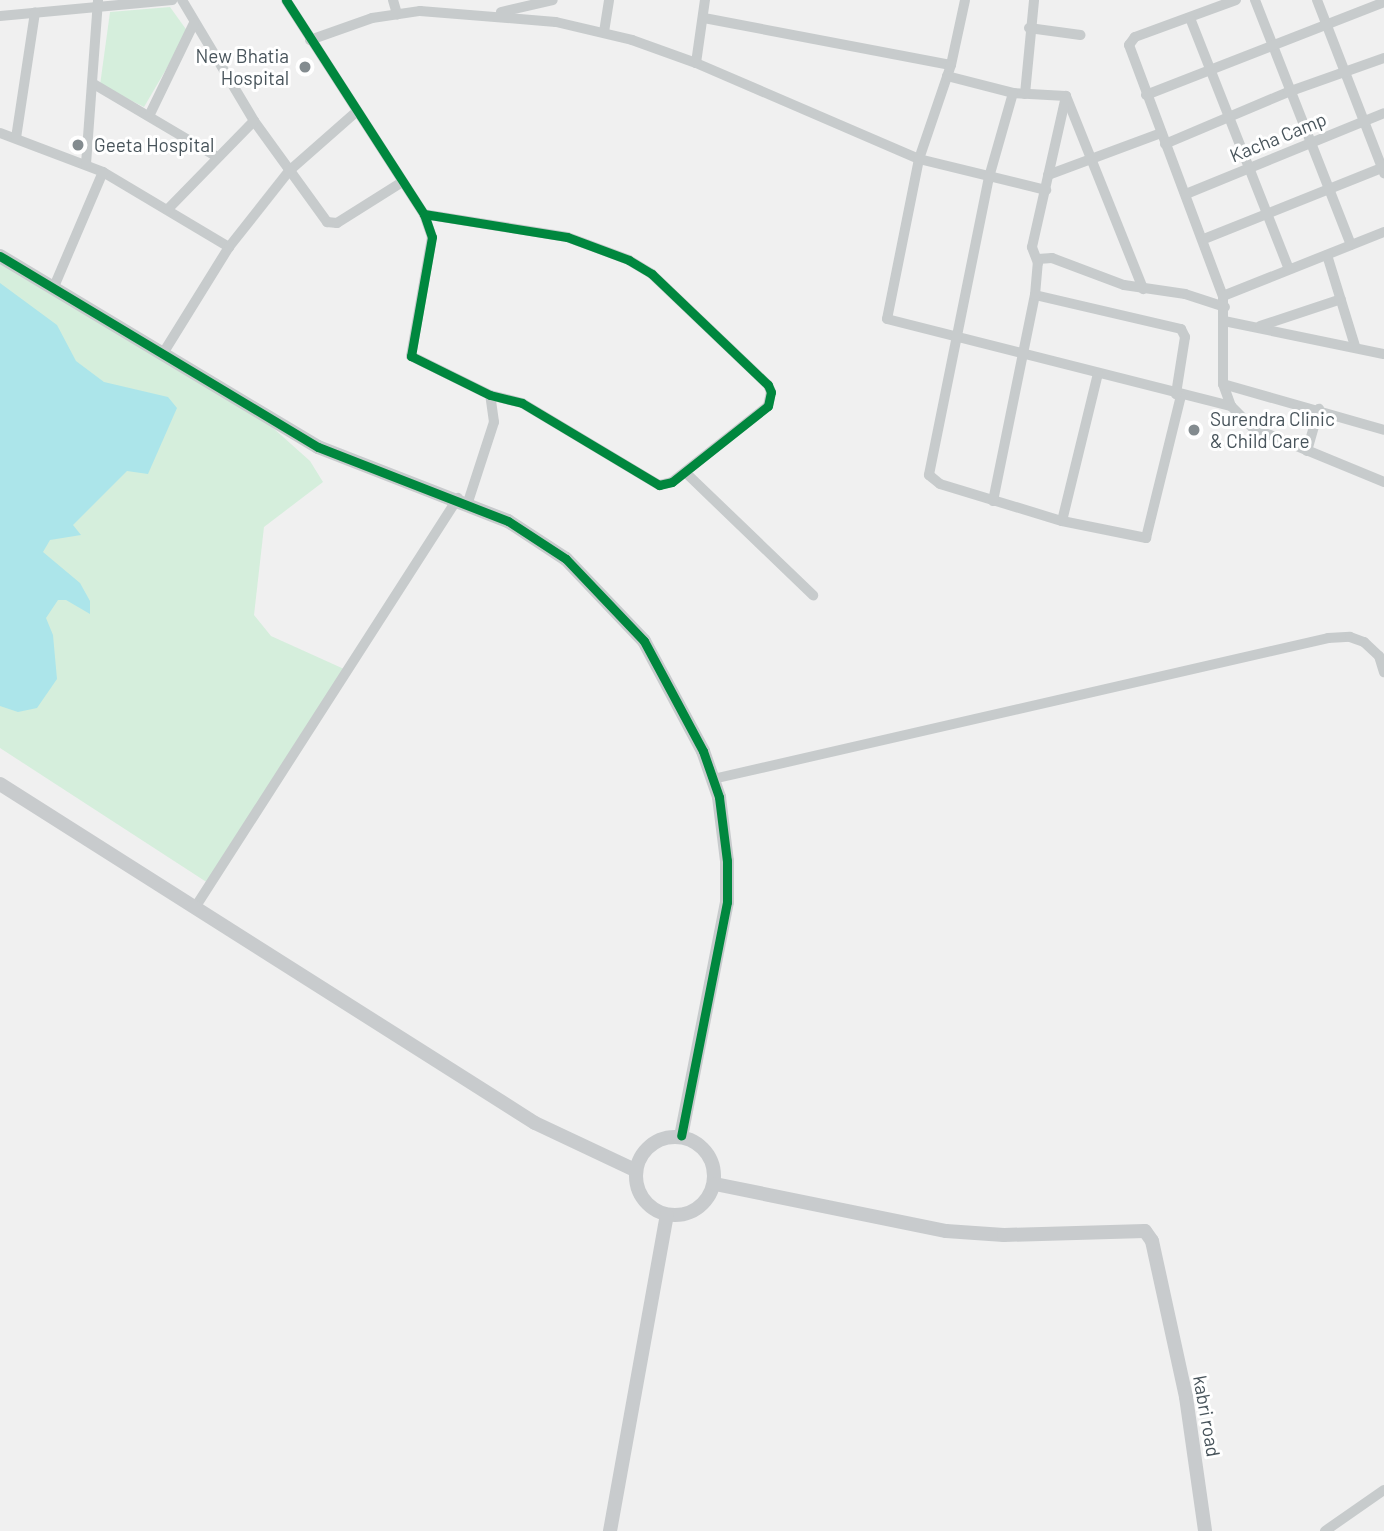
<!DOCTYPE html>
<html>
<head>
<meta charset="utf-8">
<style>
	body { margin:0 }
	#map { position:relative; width:1384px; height:1531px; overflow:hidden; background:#f0f0f0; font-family:Barlow,sans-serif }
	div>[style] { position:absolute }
	.green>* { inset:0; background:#d5eedc }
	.water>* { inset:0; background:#ace5ea }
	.street>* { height:10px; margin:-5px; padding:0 5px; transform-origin:5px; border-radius:5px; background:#c7cbcc }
	.secondary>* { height:14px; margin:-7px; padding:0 7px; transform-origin:7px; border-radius:7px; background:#c8cbcd }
	.secondary>.ring { margin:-7px; padding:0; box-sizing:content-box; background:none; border:14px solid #c8cbcd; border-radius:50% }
	.cycleway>* { height:9px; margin:-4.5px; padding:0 4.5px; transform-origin:4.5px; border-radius:4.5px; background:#00873e }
	.dots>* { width:19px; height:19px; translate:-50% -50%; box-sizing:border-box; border:4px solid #fff; border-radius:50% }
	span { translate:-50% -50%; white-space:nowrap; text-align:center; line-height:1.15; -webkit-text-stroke:6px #fff; paint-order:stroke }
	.poi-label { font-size:19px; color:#48545b }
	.right { translate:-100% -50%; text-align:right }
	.left { translate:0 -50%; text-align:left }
	.street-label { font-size:19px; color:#48545b }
</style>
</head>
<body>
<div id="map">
	<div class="green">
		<i style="clip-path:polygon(170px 7px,188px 32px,144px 107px,100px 85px,110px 12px)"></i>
		<i style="clip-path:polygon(0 263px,272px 427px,310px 461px,323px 482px,264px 527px,254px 615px,271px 636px,344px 669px,208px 883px,0 748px)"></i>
	</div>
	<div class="water">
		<i style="clip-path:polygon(0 283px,57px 325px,76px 361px,104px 382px,168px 397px,177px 408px,148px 474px,127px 471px,73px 525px,81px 535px,50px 540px,43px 552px,80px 583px,90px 601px,90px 614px,66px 600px,58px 600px,46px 618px,53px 635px,57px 679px,37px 708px,18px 712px,0 706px)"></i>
	</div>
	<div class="street">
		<i style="left:182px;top:0;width:141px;rotate:59.2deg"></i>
		<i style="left:254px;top:121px;width:125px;rotate:54.1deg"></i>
		<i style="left:327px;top:222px;width:10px;rotate:6deg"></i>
		<i style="left:337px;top:223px;width:77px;rotate:-32.2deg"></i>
		<i style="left:286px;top:0;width:255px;rotate:57.2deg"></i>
		<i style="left:424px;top:214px;width:24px;rotate:71deg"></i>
		<i style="left:432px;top:237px;width:121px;rotate:100deg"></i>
		<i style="left:411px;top:356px;width:88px;rotate:26.3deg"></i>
		<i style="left:490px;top:395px;width:33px;rotate:14deg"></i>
		<i style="left:522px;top:403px;width:160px;rotate:30.9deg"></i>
		<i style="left:659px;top:485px;width:13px;rotate:-13deg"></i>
		<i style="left:672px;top:482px;width:122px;rotate:-38.4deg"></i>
		<i style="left:768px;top:406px;width:14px;rotate:-78deg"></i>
		<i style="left:771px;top:392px;width:8px;rotate:-113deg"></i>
		<i style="left:768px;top:385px;width:161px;rotate:-136.3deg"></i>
		<i style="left:652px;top:274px;width:27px;rotate:-149deg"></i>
		<i style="left:629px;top:260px;width:66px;rotate:-159.6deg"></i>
		<i style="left:567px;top:237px;width:145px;rotate:-170.9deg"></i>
		<i style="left:393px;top:0;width:15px;rotate:74deg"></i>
		<i style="left:1236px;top:0;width:108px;rotate:159.9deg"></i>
		<i style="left:1135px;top:37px;width:10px;rotate:127deg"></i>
		<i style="left:1129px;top:45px;width:268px;rotate:69.5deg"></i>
		<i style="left:1223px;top:296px;width:88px;rotate:90deg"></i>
		<i style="left:1223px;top:384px;width:23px;rotate:70deg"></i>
		<i style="left:1231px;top:406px;width:31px;rotate:45deg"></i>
		<i style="left:1253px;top:428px;width:142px;rotate:22.4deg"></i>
		<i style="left:1255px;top:0;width:263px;rotate:68.6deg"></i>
		<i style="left:1317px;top:0;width:186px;rotate:68.8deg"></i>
		<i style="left:501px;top:12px;width:53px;rotate:-13deg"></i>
		<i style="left:0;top:16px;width:173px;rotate:-5.3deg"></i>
		<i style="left:704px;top:18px;width:251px;rotate:10.8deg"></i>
		<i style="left:951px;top:65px;width:66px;rotate:-77.8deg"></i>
		<i style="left:1190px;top:18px;width:268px;rotate:68.5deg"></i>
		<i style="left:1029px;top:28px;width:52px;rotate:7.7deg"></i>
		<i style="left:604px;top:32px;width:32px;rotate:-81deg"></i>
		<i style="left:310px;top:40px;width:66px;rotate:-19.5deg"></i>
		<i style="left:372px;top:18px;width:49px;rotate:-8.3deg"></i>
		<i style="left:420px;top:11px;width:136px;rotate:4.6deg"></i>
		<i style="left:556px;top:22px;width:78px;rotate:13.3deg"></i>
		<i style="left:632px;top:40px;width:68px;rotate:19.8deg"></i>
		<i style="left:696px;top:63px;width:243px;rotate:23.3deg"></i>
		<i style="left:919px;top:159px;width:131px;rotate:13.7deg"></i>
		<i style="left:696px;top:63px;width:64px;rotate:-81.9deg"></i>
		<i style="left:951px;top:65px;width:99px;rotate:108.8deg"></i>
		<i style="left:919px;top:159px;width:163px;rotate:101.3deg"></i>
		<i style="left:887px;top:319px;width:355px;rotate:14.2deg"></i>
		<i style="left:947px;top:76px;width:68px;rotate:14.4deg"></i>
		<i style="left:1013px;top:93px;width:53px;rotate:3.2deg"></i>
		<i style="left:92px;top:83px;width:145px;rotate:30.6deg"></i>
		<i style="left:1013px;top:93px;width:87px;rotate:105.9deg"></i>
		<i style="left:989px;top:177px;width:304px;rotate:101.4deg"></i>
		<i style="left:929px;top:475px;width:14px;rotate:39deg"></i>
		<i style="left:940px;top:484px;width:127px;rotate:16.9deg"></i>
		<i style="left:1062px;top:521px;width:86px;rotate:11.4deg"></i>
		<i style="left:1146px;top:538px;width:146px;rotate:-76.2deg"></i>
		<i style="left:1025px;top:94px;width:94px;rotate:-84.5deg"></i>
		<i style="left:1146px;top:95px;width:256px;rotate:-21.3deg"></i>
		<i style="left:1066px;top:96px;width:208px;rotate:68.2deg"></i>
		<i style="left:150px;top:114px;width:101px;rotate:-64.2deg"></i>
		<i style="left:0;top:133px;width:110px;rotate:20.7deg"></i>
		<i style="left:103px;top:172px;width:147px;rotate:30.8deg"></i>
		<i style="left:16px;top:138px;width:127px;rotate:-81.4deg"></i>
		<i style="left:1165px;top:144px;width:134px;rotate:-22.9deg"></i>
		<i style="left:1288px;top:92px;width:102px;rotate:-19.5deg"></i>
		<i style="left:86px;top:164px;width:164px;rotate:-85.8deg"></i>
		<i style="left:1048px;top:175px;width:121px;rotate:-20.4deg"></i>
		<i style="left:1186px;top:194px;width:214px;rotate:-22.2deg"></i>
		<i style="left:168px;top:209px;width:123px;rotate:-45.7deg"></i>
		<i style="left:1204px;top:239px;width:194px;rotate:-21.8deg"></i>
		<i style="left:1327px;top:255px;width:95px;rotate:72.9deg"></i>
		<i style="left:1038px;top:259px;width:14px;rotate:-4deg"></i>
		<i style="left:1052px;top:258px;width:77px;rotate:20.6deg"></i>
		<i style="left:1124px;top:285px;width:62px;rotate:8.4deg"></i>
		<i style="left:1185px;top:294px;width:42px;rotate:18deg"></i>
		<i style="left:53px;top:289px;width:127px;rotate:-66.9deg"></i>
		<i style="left:1035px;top:295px;width:150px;rotate:13.1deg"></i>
		<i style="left:1181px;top:329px;width:9px;rotate:63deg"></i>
		<i style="left:1185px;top:337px;width:58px;rotate:99deg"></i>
		<i style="left:1223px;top:296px;width:173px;rotate:-21.7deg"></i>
		<i style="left:1224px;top:321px;width:163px;rotate:11.7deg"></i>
		<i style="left:1260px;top:326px;width:85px;rotate:-18.4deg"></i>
		<i style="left:162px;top:355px;width:127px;rotate:-58.2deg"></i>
		<i style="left:229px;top:247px;width:97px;rotate:-51.7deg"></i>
		<i style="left:289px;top:171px;width:89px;rotate:-41.4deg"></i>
		<i style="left:1223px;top:384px;width:167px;rotate:15.9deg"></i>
		<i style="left:1307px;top:451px;width:44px;rotate:-74.1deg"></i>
		<i style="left:685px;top:472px;width:178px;rotate:43.9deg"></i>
		<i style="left:993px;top:501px;width:210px;rotate:-78.5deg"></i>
		<i style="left:1035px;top:295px;width:32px;rotate:-85deg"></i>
		<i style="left:1038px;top:263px;width:17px;rotate:-111deg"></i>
		<i style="left:1032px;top:247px;width:155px;rotate:-77.3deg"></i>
		<i style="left:468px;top:502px;width:84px;rotate:-72deg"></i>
		<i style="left:494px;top:422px;width:27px;rotate:-98deg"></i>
		<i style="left:1062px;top:521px;width:152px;rotate:-76.3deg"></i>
		<i style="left:713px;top:779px;width:631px;rotate:-12.91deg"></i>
		<i style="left:1328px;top:638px;width:22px;rotate:-3deg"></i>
		<i style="left:1350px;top:637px;width:15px;rotate:20deg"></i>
		<i style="left:1364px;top:642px;width:21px;rotate:43deg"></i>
		<i style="left:1379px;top:656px;width:17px;rotate:73deg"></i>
		<i style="left:196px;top:906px;width:485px;rotate:-57.3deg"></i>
		<i style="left:1325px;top:1531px;width:72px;rotate:-34.8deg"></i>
	</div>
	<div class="secondary">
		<i style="left:0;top:256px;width:371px;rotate:31deg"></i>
		<i style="left:318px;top:447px;width:204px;rotate:21.3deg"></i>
		<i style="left:508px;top:521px;width:69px;rotate:33.2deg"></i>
		<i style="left:566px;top:559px;width:113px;rotate:46.4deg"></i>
		<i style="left:644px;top:641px;width:125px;rotate:61.8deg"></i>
		<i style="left:703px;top:751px;width:49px;rotate:70.8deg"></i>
		<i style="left:719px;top:797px;width:64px;rotate:82.9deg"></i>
		<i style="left:727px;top:861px;width:41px;rotate:90deg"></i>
		<i style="left:727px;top:902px;width:238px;rotate:101.1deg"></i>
		<i style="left:0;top:784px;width:633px;rotate:32.36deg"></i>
		<i style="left:535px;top:1123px;width:110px;rotate:25.2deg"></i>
		<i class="ring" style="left:636px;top:1137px;width:64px;height:64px"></i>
		<i style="left:715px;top:1184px;width:236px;rotate:11.5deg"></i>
		<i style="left:946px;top:1231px;width:58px;rotate:3.9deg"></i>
		<i style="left:1004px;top:1235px;width:141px;rotate:-1.6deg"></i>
		<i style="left:1145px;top:1231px;width:12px;rotate:55deg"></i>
		<i style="left:1152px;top:1241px;width:160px;rotate:77.7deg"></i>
		<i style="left:1186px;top:1397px;width:135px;rotate:81.9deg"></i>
		<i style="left:610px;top:1531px;width:321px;rotate:-79.8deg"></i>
	</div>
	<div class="cycleway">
		<i style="left:286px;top:0;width:255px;rotate:57.2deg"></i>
		<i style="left:424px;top:214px;width:24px;rotate:71deg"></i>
		<i style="left:432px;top:237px;width:121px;rotate:100deg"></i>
		<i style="left:411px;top:356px;width:88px;rotate:26.3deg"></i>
		<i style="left:490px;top:395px;width:33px;rotate:14deg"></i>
		<i style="left:522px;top:403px;width:160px;rotate:30.9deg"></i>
		<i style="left:659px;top:485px;width:13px;rotate:-13deg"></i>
		<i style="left:672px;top:482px;width:122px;rotate:-38.4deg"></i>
		<i style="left:768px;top:406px;width:14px;rotate:-78deg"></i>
		<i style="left:771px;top:392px;width:8px;rotate:-113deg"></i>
		<i style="left:768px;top:385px;width:161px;rotate:-136.3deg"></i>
		<i style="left:652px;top:274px;width:27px;rotate:-149deg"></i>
		<i style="left:629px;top:260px;width:66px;rotate:-159.6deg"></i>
		<i style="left:567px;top:237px;width:145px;rotate:-170.9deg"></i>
		<i style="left:0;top:256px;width:371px;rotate:31deg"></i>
		<i style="left:318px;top:447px;width:204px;rotate:21.3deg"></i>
		<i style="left:508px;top:521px;width:69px;rotate:33.2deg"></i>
		<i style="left:566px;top:559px;width:113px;rotate:46.4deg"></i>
		<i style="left:644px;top:641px;width:125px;rotate:61.8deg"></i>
		<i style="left:703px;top:751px;width:49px;rotate:70.8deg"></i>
		<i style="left:719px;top:797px;width:64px;rotate:82.9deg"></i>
		<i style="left:727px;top:861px;width:41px;rotate:90deg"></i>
		<i style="left:727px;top:902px;width:238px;rotate:101.1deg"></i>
	</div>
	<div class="dots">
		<i style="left:305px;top:67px;background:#838b8f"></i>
		<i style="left:78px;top:145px;background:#838b8f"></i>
		<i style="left:1194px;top:430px;background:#838b8f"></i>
	</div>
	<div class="poi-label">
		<span class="right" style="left:289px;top:67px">New Bhatia<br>Hospital</span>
		<span class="left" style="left:94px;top:145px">Geeta Hospital</span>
		<span class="left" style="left:1210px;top:430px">Surendra Clinic<br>&amp; Child Care</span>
	</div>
	<div class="street-label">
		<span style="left:1278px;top:137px;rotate:-22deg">Kacha Camp</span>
		<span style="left:1207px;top:1416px;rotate:80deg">kabri road</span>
	</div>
</div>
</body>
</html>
